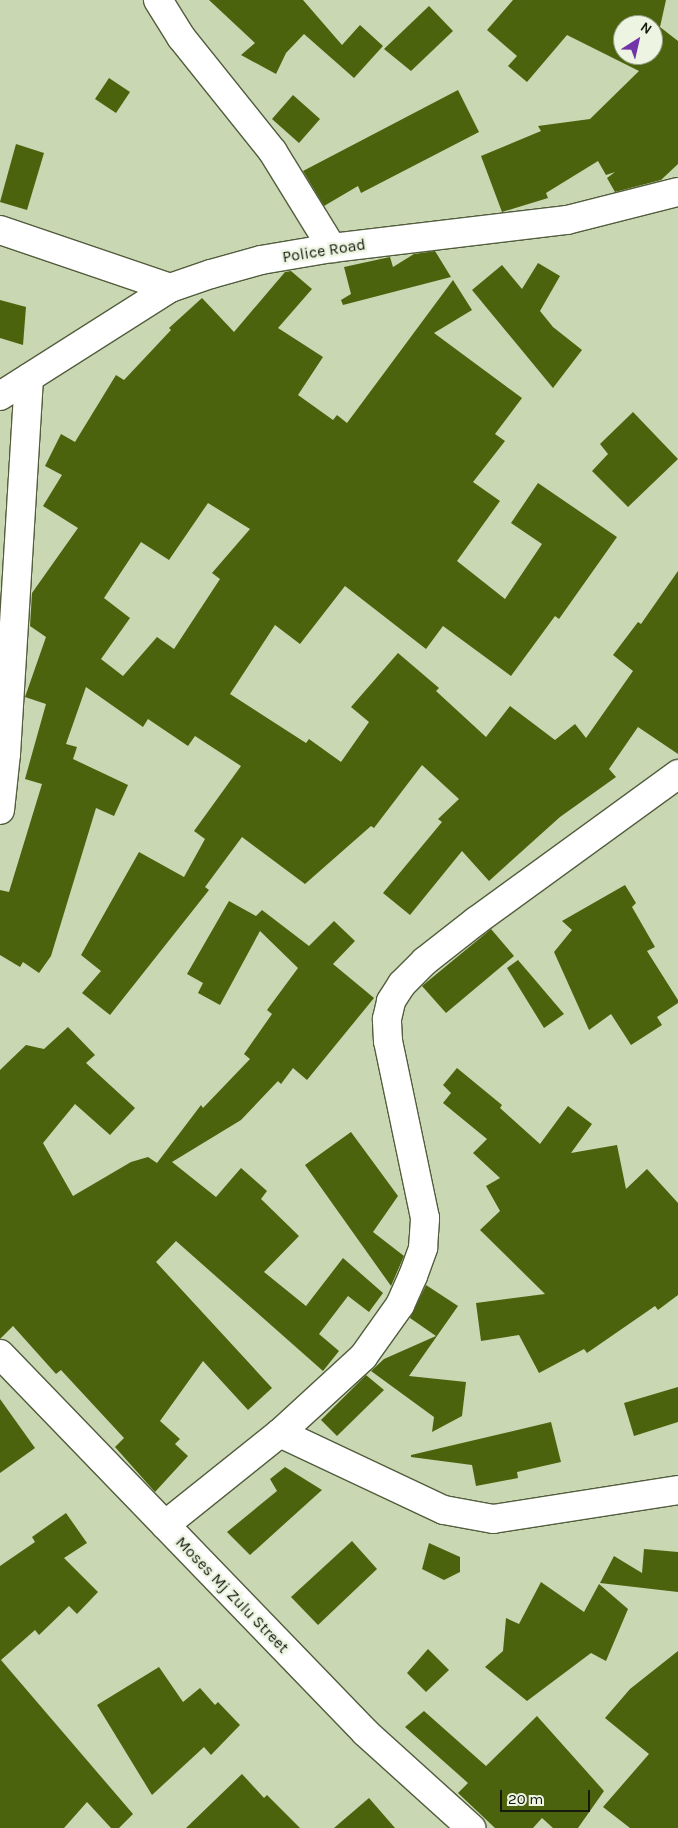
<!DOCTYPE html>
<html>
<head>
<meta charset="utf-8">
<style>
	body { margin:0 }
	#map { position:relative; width:678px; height:1828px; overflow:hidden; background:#c9d7b2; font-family:Karla,sans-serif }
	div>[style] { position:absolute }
	.building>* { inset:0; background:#4c630d }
	.roads { filter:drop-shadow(1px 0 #525d3d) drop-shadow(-1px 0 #525d3d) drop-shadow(0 1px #525d3d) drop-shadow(0 -1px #525d3d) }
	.street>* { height:28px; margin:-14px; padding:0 14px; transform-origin:14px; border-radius:14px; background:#fff }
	span { translate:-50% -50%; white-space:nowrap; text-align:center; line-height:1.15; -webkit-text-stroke:5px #edf5e2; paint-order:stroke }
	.street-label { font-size:16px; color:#161b0e }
	.north { position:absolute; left:613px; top:15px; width:50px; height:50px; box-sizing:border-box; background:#edf5e2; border:1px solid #979e8d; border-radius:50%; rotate:35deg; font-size:14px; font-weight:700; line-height:20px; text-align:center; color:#161b0e }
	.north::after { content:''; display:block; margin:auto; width:18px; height:22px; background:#7234a9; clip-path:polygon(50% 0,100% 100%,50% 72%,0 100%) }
	.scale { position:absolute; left:500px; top:1790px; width:90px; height:22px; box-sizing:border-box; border:2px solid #161b0e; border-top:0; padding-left:6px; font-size:15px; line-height:18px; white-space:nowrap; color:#161b0e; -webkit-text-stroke:4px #edf5e2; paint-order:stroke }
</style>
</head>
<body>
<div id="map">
	<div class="building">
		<i style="clip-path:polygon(209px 0,303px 0,342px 45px,360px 25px,383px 46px,354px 78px,304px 34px,286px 53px,276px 74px,241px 55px,255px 43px)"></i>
		<i style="clip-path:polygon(evenodd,513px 0,666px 0,660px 27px,678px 41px,678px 164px,661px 180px,615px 192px,607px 178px,615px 172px,606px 175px,598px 161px,546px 193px,548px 198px,502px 212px,481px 156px,541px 131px,538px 126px,590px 119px,639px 71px,567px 35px,527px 82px,508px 66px,517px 56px,487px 30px,513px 0,623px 25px,653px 25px,653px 55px,623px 55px,623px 25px)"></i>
		<i style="clip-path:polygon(429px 6px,453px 31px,411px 71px,384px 49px)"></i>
		<i style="clip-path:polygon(109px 78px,130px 92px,116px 113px,95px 99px)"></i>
		<i style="clip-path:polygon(458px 90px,479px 132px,361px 193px,358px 186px,324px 206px,303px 171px)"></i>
		<i style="clip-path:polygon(293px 95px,320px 119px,299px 143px,272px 119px)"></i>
		<i style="clip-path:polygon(16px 144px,44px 153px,27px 210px,0 202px)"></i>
		<i style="clip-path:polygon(435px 251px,451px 277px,343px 305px,341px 300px,351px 294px,344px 267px,390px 257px,393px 267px,414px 254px)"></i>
		<i style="clip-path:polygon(538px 263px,560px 276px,540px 311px,553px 327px,582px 350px,553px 388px,472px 290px,502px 265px,522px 289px)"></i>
		<i style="clip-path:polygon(evenodd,291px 271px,312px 289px,278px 328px,323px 357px,298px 395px,333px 420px,337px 415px,347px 423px,453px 280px,472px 310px,434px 333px,522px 398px,495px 434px,505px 441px,473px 482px,500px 501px,457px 561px,505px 599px,542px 544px,511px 523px,538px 483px,617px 537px,559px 619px,555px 616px,511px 676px,443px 626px,426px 649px,345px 586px,300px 644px,275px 625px,230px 694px,306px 743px,309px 739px,341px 762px,369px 722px,351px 707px,398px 653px,439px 688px,436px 691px,486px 737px,510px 706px,555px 740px,575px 724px,586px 738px,633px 671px,613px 655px,638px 622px,641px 624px,678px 571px,678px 754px,638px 727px,609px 769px,616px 777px,560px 817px,489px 881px,462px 851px,410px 915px,383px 893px,442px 822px,438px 819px,459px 799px,422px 765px,374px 828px,371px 826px,305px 884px,242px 837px,205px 887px,209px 890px,110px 1015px,82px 993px,101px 971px,81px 955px,139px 852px,184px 877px,205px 839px,194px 831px,241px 766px,195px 736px,188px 746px,148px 719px,143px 727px,86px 687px,66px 744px,77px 747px,73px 759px,128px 785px,114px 816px,96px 808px,51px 956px,39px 973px,23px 962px,20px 967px,0 955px,0 890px,9px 892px,42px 784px,25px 779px,46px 704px,25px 697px,46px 637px,30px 626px,32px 593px,78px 528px,43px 506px,62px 475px,45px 466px,61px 434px,75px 442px,116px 375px,124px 380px,171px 330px,169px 328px,202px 298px,234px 332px,285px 272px,291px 271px,208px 503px,250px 529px,212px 573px,220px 579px,174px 649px,157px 637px,123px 676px,101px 659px,130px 618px,104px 598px,141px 542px,169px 560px,208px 503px)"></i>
		<i style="clip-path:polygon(0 300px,26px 307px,23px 345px,0 338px)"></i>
		<i style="clip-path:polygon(633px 412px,678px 459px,628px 507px,592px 471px,608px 454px,600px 444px)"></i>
		<i style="clip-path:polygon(625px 885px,636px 903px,632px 907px,655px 947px,647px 951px,678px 1000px,678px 1003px,657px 1017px,662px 1025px,631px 1045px,611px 1014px,589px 1030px,554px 952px,572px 930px,562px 921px)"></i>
		<i style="clip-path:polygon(229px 901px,256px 916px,262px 910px,309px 946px,334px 921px,355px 941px,333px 964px,374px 998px,307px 1080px,293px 1068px,281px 1084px,278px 1081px,241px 1120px,172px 1162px,216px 1197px,241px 1168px,267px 1191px,261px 1199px,299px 1236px,264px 1272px,306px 1306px,343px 1258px,383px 1293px,369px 1312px,348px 1296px,319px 1334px,339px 1351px,323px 1371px,176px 1241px,156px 1262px,272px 1388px,248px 1410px,203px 1361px,160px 1421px,180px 1439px,175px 1444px,188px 1456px,155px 1492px,115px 1447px,124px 1438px,61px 1370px,56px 1374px,13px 1326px,0 1339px,0 1070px,26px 1045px,44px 1049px,68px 1027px,95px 1055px,86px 1063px,135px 1108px,110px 1135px,75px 1104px,43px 1143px,73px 1196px,131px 1162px,148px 1157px,157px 1163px,201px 1105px,203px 1108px,250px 1059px,244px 1054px,272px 1014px,267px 1010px,298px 968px,260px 931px,220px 1005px,198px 993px,203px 983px,187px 974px)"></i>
		<i style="clip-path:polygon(491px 929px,514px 956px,446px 1013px,422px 986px)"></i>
		<i style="clip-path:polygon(518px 960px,564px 1014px,544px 1028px,507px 968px)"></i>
		<i style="clip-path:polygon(457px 1068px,502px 1105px,500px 1108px,540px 1144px,568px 1106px,592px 1124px,571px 1153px,617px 1145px,626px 1189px,647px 1169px,678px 1203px,678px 1295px,658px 1310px,655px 1306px,587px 1353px,584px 1349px,539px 1373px,519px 1335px,481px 1341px,476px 1303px,545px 1294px,480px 1230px,500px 1211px,486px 1186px,500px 1178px,473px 1153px,487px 1139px,443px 1103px,451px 1093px,443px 1085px)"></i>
		<i style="clip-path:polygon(351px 1132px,398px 1196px,373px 1232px,404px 1256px,391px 1286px,305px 1165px)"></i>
		<i style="clip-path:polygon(426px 1285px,458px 1306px,409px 1376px,466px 1382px,462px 1416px,432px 1432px,434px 1417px,371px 1371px,384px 1359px,436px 1336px,410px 1318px)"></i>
		<i style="clip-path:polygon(366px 1375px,384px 1390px,337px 1436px,321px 1420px)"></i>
		<i style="clip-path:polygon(678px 1387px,678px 1422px,634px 1436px,624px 1403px)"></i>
		<i style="clip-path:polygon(0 1399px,35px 1448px,0 1473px)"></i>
		<i style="clip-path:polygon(551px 1422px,561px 1462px,517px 1472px,518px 1478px,476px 1486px,472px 1465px,411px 1457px,411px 1455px)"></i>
		<i style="clip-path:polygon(285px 1467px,322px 1490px,250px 1555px,227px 1532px,277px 1491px,270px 1479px)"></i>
		<i style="clip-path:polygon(66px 1513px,87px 1543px,64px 1558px,98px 1592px,77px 1614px,69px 1606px,39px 1635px,35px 1630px,1px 1660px,133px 1814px,119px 1828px,111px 1828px,87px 1802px,64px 1828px,0 1828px,0 1566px,35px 1542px,32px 1537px)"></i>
		<i style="clip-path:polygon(352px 1541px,377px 1569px,318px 1625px,291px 1597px)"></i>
		<i style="clip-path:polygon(429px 1543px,460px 1557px,460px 1572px,444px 1580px,422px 1569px)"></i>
		<i style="clip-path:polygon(644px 1549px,678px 1552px,678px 1592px,600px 1583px,614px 1556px,642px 1573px)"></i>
		<i style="clip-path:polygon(541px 1582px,584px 1612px,599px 1584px,628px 1609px,606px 1661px,591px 1653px,527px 1701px,485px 1667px,503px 1651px,506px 1618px,519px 1624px)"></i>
		<i style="clip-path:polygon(428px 1649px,449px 1670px,426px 1692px,407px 1673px)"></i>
		<i style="clip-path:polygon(678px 1651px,678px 1828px,630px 1828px,603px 1807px,649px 1754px,605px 1718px,630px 1689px)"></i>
		<i style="clip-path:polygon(159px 1667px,183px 1702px,200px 1688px,215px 1705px,218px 1702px,240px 1725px,211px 1755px,204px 1747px,152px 1795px,97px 1705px)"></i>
		<i style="clip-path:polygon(424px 1711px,486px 1766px,537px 1716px,604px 1791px,578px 1828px,553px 1828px,542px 1818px,533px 1828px,495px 1828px,458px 1793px,468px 1783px,405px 1727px)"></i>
		<i style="clip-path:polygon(242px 1774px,264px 1798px,267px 1795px,300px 1828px,186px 1828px)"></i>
		<i style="clip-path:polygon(369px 1798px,395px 1828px,334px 1828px)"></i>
	</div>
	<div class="roads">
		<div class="street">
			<i style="left:158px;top:0;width:44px;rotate:58.1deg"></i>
			<i style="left:181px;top:37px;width:147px;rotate:51.3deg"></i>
			<i style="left:273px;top:152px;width:113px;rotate:58.4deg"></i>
			<i style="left:0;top:230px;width:180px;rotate:18.8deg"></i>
			<i style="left:0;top:396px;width:201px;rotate:-32.4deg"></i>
			<i style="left:170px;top:288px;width:43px;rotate:-18.9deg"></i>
			<i style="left:211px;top:274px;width:52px;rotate:-15.6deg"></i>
			<i style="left:261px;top:260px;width:72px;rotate:-9.6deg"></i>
			<i style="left:332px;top:248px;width:237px;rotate:-6.8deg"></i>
			<i style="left:567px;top:220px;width:114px;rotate:-14.2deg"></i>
			<i style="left:0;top:810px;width:56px;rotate:-83.9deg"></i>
			<i style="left:6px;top:754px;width:377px;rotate:-86.5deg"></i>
			<i style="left:0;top:1354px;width:527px;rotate:46deg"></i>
			<i style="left:366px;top:1733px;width:142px;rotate:42.1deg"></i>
			<i style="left:280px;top:1433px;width:181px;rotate:25.2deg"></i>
			<i style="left:444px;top:1510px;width:50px;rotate:10.4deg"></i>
			<i style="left:493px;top:1519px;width:187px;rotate:-8.9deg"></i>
			<i style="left:165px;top:1525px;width:147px;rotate:-38.7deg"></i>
			<i style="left:280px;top:1433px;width:113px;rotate:-42.5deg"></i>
			<i style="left:363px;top:1357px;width:64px;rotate:-54.6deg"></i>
			<i style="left:400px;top:1305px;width:32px;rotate:-66deg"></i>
			<i style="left:413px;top:1276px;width:30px;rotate:-70deg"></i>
			<i style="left:423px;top:1248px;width:30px;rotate:-86deg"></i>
			<i style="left:425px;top:1218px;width:181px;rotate:-101.8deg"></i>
			<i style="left:388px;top:1041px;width:22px;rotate:-93deg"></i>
			<i style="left:387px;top:1019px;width:18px;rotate:-77deg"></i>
			<i style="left:391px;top:1001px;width:20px;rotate:-57deg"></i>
			<i style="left:402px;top:984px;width:33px;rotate:-45deg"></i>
			<i style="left:425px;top:961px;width:65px;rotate:-38.1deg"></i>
			<i style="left:476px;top:921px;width:250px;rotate:-36deg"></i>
		</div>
	</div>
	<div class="street-label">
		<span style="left:324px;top:251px;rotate:-9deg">Police Road</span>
		<span style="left:232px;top:1595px;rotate:46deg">Moses Mj Zulu Street</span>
	</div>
	<div class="north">N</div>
	<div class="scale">20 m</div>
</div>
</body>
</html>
